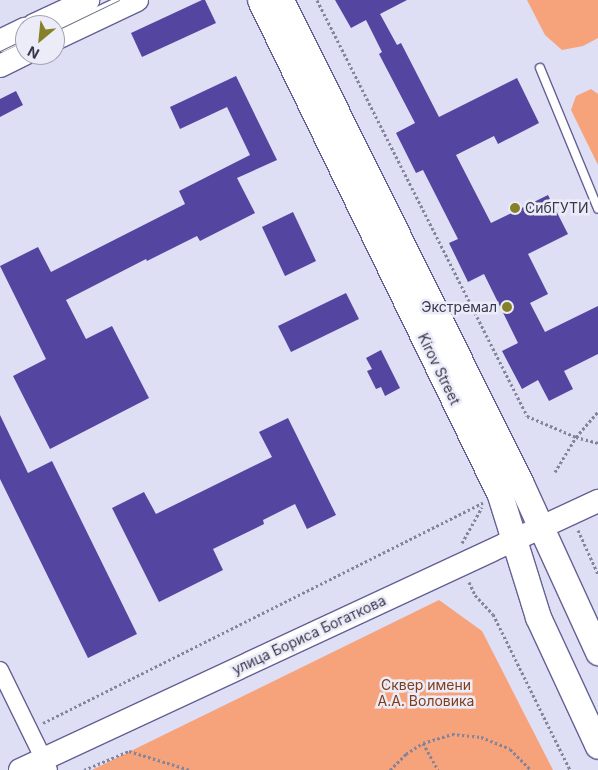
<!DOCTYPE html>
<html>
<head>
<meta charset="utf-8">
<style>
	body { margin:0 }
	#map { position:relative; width:598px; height:770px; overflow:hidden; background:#dedef5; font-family:Inter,sans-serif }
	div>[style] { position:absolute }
	.green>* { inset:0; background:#f6a27b }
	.building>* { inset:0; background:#5345a0 }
	.path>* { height:3px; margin-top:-1.5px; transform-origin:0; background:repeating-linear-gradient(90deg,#84849a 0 2.5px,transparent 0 5px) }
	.roads { filter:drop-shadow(1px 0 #646194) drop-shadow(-1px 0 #646194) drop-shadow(0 1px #646194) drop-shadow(0 -1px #646194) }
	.lane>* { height:8px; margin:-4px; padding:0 4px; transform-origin:4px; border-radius:4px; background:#fff }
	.street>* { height:16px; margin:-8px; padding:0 8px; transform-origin:8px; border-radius:8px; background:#fff }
	.secondary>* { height:22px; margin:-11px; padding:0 11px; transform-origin:11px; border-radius:11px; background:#fff }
	.primary>* { height:25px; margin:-12.5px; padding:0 12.5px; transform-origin:12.5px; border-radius:12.5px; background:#fff }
	.tram>* { height:1px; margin:-0.5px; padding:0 0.5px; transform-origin:0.5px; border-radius:0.5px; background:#6e6d83 }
	.dots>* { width:14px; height:14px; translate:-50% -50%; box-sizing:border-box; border:2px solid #ececf8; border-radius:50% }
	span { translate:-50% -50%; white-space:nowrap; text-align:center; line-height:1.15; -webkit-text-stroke:5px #ececf8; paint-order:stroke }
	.poi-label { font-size:14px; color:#37364c }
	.left { translate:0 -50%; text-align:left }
	.right { translate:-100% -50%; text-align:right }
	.street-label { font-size:14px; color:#37364c }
	.park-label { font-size:14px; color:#7f3d1a }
	.north { position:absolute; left:15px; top:15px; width:50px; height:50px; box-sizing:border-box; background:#ececf8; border:1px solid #a4a3b3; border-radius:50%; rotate:208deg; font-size:14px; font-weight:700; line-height:20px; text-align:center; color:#37364c }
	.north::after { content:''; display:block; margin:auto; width:18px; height:22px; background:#868129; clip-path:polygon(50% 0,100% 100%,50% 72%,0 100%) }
</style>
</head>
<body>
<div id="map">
	<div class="green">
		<i style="clip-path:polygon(527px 0,598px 0,598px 38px,583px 46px,562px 50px,545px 35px)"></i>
		<i style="clip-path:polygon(591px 89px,598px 94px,598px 165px,571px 110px,576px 96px)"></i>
		<i style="clip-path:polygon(439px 600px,482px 631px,553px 770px,92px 770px)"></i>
	</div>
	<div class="building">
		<i style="clip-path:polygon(202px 0,205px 0,216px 23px,142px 57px,131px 33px)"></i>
		<i style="clip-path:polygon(335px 0,407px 0,380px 14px,397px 45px,401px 43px,439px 117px,517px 78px,539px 123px,498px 144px,494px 136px,456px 155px,491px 223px,548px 195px,568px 234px,528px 254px,548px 294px,530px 303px,545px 332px,598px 306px,598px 354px,564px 371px,573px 389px,549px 401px,538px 380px,522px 389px,502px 351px,518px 343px,484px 274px,468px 282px,449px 243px,458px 239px,423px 170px,416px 173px,396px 133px,415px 123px,379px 54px,382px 52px,366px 20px,351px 28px)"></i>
		<i style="clip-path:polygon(236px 76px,277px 160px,237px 178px,255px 213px,200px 241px,197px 236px,147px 261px,146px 259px,66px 300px,86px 339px,112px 326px,149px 398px,50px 449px,13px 376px,46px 359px,0 266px,38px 247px,51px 272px,185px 204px,179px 191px,250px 155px,227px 107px,180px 129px,170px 107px)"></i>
		<i style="clip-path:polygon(16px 91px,23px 105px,0 117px,0 99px)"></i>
		<i style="clip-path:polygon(293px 212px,316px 261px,285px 276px,262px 227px)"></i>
		<i style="clip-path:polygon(346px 293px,359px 319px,291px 352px,278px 326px)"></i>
		<i style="clip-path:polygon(381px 350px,400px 388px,385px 396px,381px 387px,376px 389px,367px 371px,372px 369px,366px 358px)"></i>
		<i style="clip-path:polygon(0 415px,28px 473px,52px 461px,137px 634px,88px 658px,0 479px)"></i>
		<i style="clip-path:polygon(288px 418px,336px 515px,307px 529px,295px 504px,263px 520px,264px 524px,213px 549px,223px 570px,159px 602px,112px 508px,144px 492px,156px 514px,272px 457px,259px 432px)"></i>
	</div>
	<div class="path">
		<i style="left:317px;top:0;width:466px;rotate:63.2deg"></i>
		<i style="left:527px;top:416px;width:53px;rotate:23.2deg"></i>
		<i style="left:576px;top:437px;width:33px;rotate:-49deg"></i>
		<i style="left:555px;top:472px;width:41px;rotate:-59deg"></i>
		<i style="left:576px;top:437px;width:23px;rotate:15deg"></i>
		<i style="left:578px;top:530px;width:48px;rotate:65.6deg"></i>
		<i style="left:462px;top:543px;width:41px;rotate:-60.9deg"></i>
		<i style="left:469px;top:582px;width:14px;rotate:65deg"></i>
		<i style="left:475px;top:595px;width:26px;rotate:47deg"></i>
		<i style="left:493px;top:614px;width:174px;rotate:63.7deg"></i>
		<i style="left:43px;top:723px;width:492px;rotate:-26.6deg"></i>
		<i style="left:423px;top:743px;width:31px;rotate:61deg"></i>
		<i style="left:84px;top:770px;width:49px;rotate:-22.9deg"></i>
		<i style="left:129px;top:751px;width:64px;rotate:17.3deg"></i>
		<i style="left:390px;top:770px;width:23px;rotate:-45deg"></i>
		<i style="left:406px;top:754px;width:20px;rotate:-33deg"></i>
		<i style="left:423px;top:743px;width:30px;rotate:-17deg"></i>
		<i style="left:452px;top:734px;width:29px;rotate:6deg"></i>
		<i style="left:481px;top:737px;width:31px;rotate:22deg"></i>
		<i style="left:510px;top:749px;width:30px;rotate:45deg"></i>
	</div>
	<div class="roads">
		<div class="lane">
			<i style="left:540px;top:68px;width:152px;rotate:67.6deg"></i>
		</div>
		<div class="street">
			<i style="left:0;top:670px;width:111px;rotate:63.9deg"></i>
		</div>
		<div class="secondary">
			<i style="left:34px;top:25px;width:60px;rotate:-24.8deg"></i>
			<i style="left:55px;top:39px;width:91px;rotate:-25.4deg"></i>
			<i style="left:0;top:41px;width:28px;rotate:-26deg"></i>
			<i style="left:0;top:66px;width:28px;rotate:-26deg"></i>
			<i style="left:20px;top:770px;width:638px;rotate:-24.96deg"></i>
		</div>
		<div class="primary">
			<i style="left:260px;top:0;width:550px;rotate:64.13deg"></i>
			<i style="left:500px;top:495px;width:128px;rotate:72.7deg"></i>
			<i style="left:538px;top:617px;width:142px;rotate:65.1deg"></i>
			<i style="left:281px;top:0;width:542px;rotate:63.62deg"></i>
			<i style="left:522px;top:486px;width:183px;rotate:65.4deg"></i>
		</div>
	</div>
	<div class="tram">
		<i style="left:55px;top:31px;width:71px;rotate:-25.8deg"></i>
		<i style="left:0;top:51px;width:28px;rotate:-26deg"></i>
	</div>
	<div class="dots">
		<i style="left:515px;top:208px;background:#868129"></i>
		<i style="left:507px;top:307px;background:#868129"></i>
	</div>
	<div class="poi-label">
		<span class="left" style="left:525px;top:208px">СибГУТИ</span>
		<span class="right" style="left:497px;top:307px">Экстремал</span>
	</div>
	<div class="street-label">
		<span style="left:439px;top:369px;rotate:64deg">Kirov Street</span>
		<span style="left:309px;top:635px;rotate:-25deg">улица Бориса Богаткова</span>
	</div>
	<div class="park-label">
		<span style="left:426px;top:693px">Cквер имени<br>А.А. Воловика</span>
	</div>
	<div class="north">N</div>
</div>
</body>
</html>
